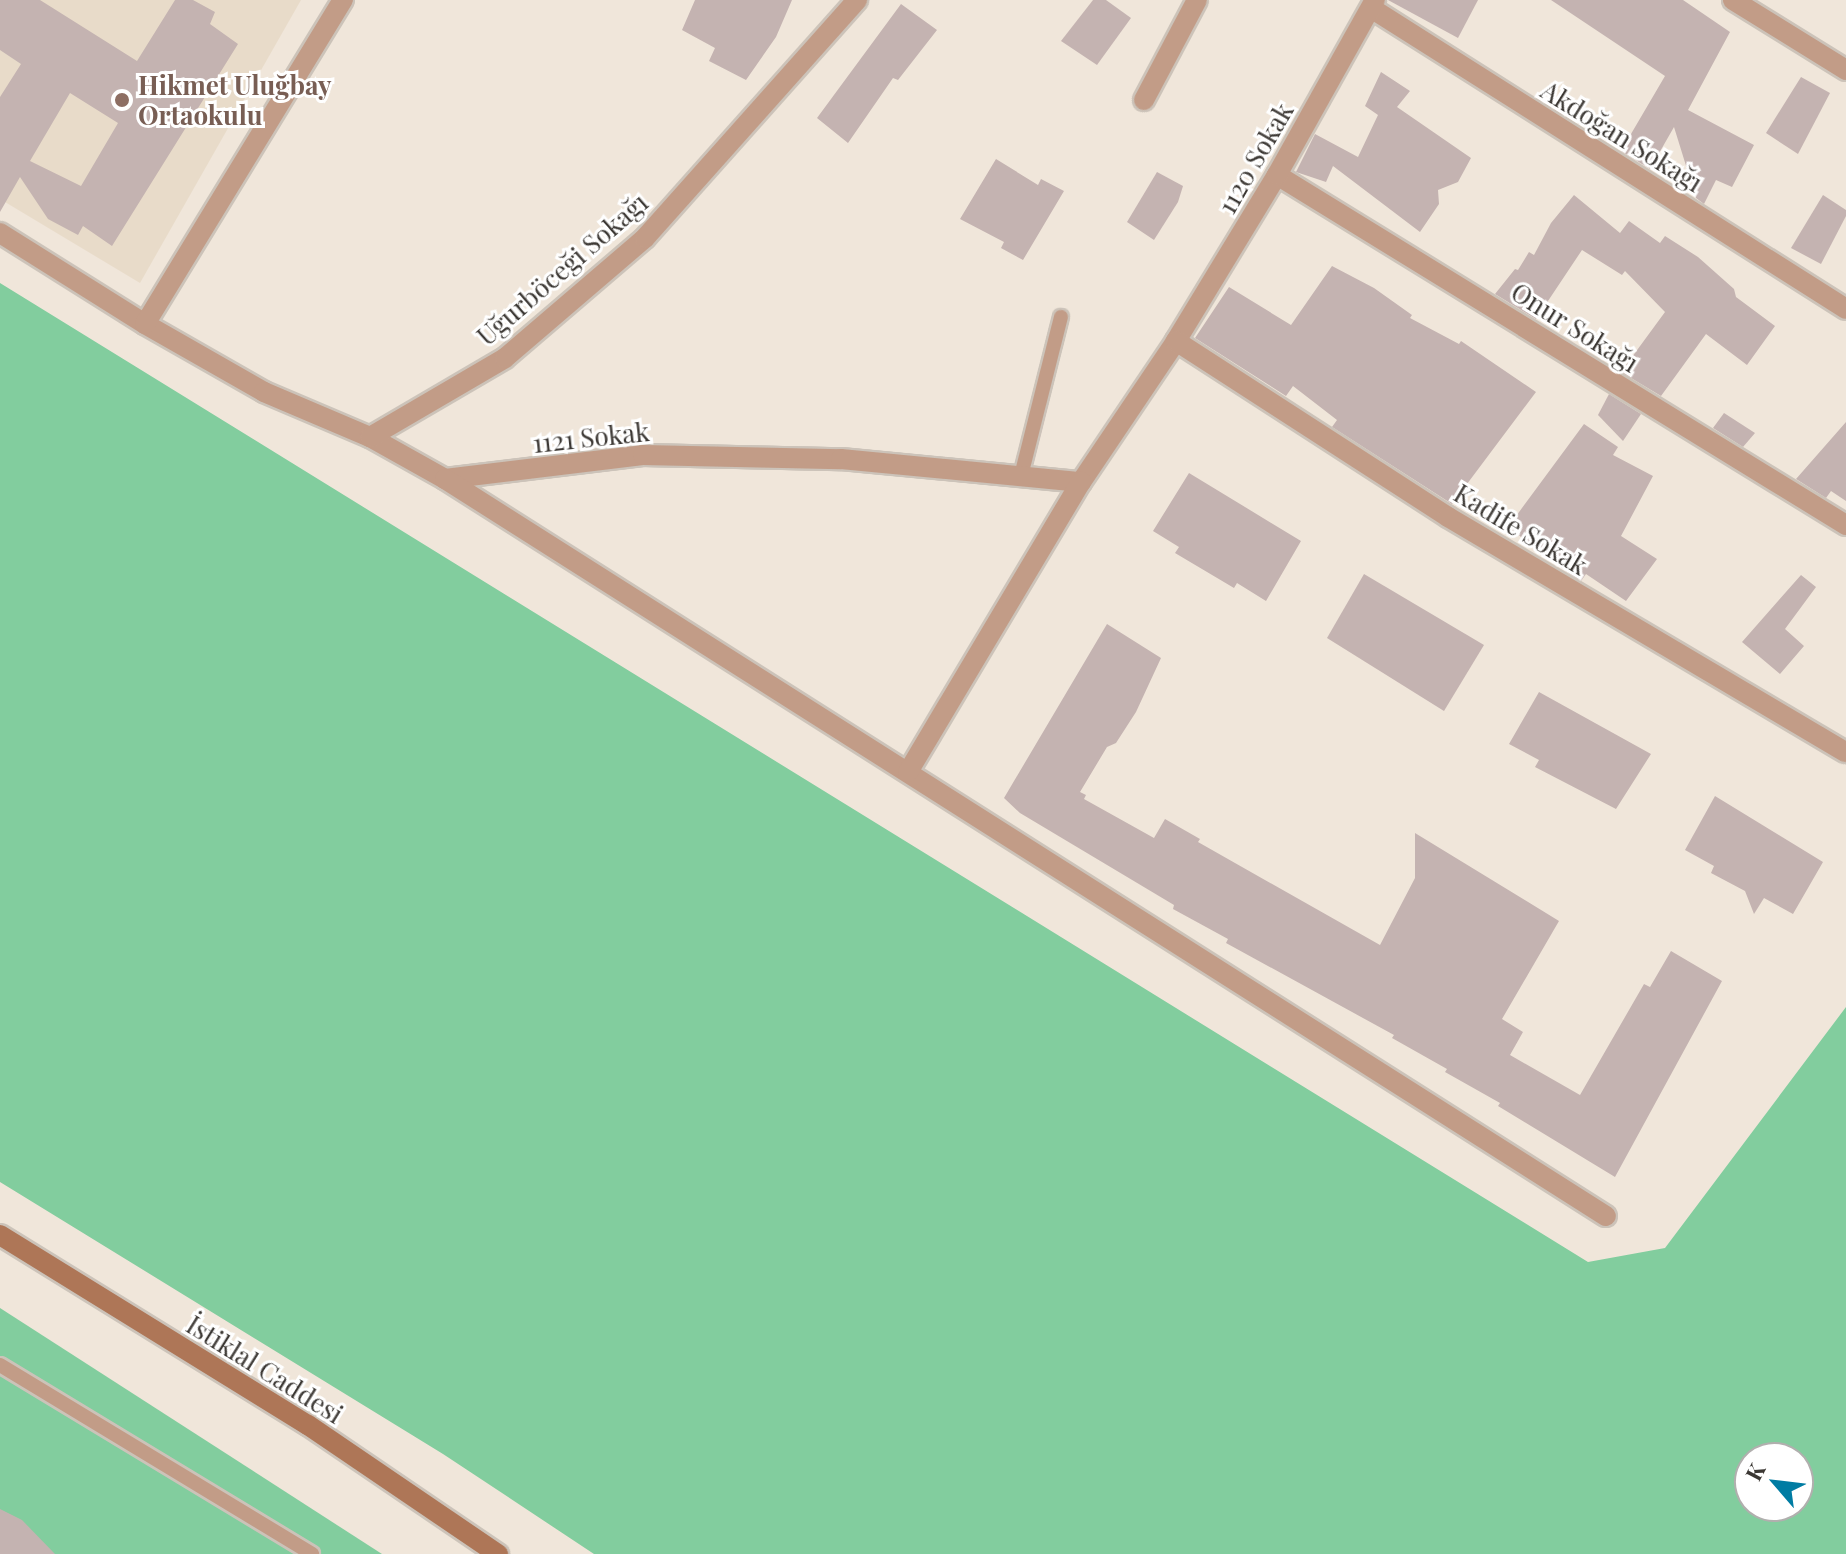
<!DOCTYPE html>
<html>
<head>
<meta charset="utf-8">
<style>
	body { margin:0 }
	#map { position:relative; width:1846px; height:1554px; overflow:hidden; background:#f0e6da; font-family:"Playfair Display",serif }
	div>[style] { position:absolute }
	.built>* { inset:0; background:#e8dbc9 }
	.green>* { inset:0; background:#82cd9e }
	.building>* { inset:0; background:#c4b3b1 }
	.roads { filter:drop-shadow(2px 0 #ccc3b9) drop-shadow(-2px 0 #ccc3b9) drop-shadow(0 2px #ccc3b9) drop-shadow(0 -2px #ccc3b9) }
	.lane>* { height:14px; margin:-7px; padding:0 7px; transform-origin:7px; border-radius:7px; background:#c29c87 }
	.street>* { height:20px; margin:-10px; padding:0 10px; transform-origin:10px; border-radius:10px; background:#c29c87 }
	.secondary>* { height:20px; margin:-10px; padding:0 10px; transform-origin:10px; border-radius:10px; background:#ae7657 }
	.dots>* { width:22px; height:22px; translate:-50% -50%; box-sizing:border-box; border:4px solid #fff; border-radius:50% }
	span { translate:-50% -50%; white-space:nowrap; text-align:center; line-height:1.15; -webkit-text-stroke:6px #fff; paint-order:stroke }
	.education-label { font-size:26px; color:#785e54; font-weight:700 }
	.left { translate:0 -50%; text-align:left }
	.street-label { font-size:26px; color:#3c3834 }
	.north { position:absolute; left:1734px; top:1442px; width:80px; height:80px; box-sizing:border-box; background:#fff; border:2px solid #b1afae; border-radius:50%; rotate:298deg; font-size:22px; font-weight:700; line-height:32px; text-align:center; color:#3c3834 }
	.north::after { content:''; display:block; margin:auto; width:28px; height:36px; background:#007ca3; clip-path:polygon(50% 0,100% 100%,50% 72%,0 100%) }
</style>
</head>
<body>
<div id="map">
	<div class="built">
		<i style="clip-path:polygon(0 0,301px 0,140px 283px,0 199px)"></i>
	</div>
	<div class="green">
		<i style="clip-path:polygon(evenodd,0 283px,1588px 1262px,1665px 1248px,1846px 1007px,1846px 1554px,594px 1554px,443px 1454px,0 1182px,0 283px,1750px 1458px,1798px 1458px,1798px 1506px,1750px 1506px,1750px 1458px)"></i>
		<i style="clip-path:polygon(0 1308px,382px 1554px,0 1554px)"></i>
	</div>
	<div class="building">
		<i style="clip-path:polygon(evenodd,0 0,40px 0,137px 61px,175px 0,193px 0,215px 12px,210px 24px,238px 44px,112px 246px,83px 226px,78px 235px,48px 219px,20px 177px,0 212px,0 97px,21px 64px,0 50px,0 0,70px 93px,118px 123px,81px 186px,30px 161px,70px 93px)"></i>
		<i style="clip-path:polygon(695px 0,792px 0,776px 37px,746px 80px,709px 61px,715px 48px,682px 30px)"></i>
		<i style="clip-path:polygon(1093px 0,1106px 0,1131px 18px,1097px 65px,1061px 41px)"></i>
		<i style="clip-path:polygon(1388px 0,1478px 0,1458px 38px)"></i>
		<i style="clip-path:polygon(1551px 0,1683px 0,1730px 32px,1688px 110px,1754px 145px,1732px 187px,1716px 180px,1704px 204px,1696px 198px,1674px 127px,1650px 169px,1621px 151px,1665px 76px)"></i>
		<i style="clip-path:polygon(901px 4px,937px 30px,898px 80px,893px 78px,848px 143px,817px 118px)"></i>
		<i style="clip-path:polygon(1381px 72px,1410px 91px,1397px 107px,1471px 158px,1458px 182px,1438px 190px,1439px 204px,1420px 232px,1333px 166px,1326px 182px,1296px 172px,1315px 134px,1358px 157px,1378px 115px,1365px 106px)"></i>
		<i style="clip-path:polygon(1801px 77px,1830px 93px,1798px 154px,1766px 133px)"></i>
		<i style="clip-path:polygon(996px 159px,1038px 185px,1041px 179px,1064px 191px,1023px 260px,1001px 248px,1004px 242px,960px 219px)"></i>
		<i style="clip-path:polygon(1157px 172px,1183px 186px,1178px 202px,1154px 240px,1127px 222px)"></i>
		<i style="clip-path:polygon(1574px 195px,1620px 233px,1629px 221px,1660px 243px,1665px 236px,1698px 257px,1734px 289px,1736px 297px,1775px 326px,1747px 365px,1706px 334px,1661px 396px,1621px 372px,1665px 312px,1625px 271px,1622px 275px,1582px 250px,1536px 319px,1495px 294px,1515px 269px,1518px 270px,1529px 252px,1534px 255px,1551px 223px)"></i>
		<i style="clip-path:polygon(1823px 195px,1846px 210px,1846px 216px,1821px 264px,1791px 248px)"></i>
		<i style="clip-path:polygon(1332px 266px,1374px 288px,1412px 315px,1410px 318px,1459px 344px,1461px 341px,1536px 392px,1452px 504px,1332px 427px,1337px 420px,1293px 386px,1286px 396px,1195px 338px,1229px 287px,1291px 325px)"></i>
		<i style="clip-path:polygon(1609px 394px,1641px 414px,1623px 441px,1598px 415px)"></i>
		<i style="clip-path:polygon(1724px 413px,1755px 433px,1743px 447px,1713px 428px)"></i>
		<i style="clip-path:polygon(1846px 422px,1846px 501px,1831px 491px,1826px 498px,1796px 479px)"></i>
		<i style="clip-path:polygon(1584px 424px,1618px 447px,1613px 455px,1653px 476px,1621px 536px,1657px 559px,1626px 601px,1586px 574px,1581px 581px,1570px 574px,1508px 527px)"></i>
		<i style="clip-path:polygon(1189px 473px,1301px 541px,1266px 601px,1237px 583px,1234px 588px,1175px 553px,1179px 547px,1153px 531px)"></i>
		<i style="clip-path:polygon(1364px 574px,1484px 645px,1444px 711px,1327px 638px)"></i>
		<i style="clip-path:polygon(1801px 575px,1816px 587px,1785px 629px,1804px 646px,1780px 674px,1742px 642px)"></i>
		<i style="clip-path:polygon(1107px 624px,1161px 658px,1136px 712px,1116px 743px,1107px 747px,1080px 792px,1086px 795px,1084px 799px,1154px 838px,1165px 819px,1200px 839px,1198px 842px,1380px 945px,1415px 878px,1415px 833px,1559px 921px,1502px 1019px,1523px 1032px,1510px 1055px,1580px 1095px,1644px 984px,1650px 987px,1671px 951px,1722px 981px,1615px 1177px,1498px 1106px,1500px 1103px,1445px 1072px,1447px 1069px,1392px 1038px,1394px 1035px,1226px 943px,1228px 939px,1173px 909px,1174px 905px,1020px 813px,1004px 798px)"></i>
		<i style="clip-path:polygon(1539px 692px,1651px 754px,1616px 809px,1535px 767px,1539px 760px,1509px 744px)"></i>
		<i style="clip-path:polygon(1715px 796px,1823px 862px,1793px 914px,1764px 898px,1754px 914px,1745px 891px,1711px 873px,1714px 866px,1685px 850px)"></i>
		<i style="clip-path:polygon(0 1509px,22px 1520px,55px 1554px,0 1554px)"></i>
	</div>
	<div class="roads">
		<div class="lane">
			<i style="left:1021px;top:476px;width:164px;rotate:-75.9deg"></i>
			<i style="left:0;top:1365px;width:365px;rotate:31.2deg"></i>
		</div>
		<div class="street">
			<i style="left:1733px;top:0;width:133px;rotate:31.8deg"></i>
			<i style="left:1371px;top:8px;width:562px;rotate:32.36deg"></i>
			<i style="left:1144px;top:100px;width:113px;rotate:-62.1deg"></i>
			<i style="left:1277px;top:175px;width:668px;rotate:31.6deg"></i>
			<i style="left:0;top:233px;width:171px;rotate:32.1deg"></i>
			<i style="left:145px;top:324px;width:137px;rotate:29.7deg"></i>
			<i style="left:264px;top:392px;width:115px;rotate:23deg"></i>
			<i style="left:370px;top:437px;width:86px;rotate:29.2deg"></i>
			<i style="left:445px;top:479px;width:199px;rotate:-6.9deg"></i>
			<i style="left:643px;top:455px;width:198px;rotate:1.2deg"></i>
			<i style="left:841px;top:459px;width:241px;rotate:5.5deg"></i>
			<i style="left:1081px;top:482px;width:170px;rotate:-56deg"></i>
			<i style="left:1176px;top:341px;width:194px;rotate:-58.7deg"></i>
			<i style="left:1277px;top:175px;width:201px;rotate:-60.8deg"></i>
			<i style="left:145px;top:324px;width:380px;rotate:-58.6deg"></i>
			<i style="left:1176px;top:341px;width:324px;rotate:32.9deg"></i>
			<i style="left:1448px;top:517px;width:462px;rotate:30.6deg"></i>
			<i style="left:370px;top:437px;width:156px;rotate:-30.3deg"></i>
			<i style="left:505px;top:358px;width:184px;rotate:-40.6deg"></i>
			<i style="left:645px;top:238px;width:319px;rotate:-48.3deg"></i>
			<i style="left:445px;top:479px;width:1375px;rotate:32.41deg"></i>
			<i style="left:908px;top:772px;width:338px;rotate:-59.2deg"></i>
		</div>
		<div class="secondary">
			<i style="left:0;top:1235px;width:362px;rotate:31.7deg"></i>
			<i style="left:308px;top:1425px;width:230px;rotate:34.2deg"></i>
		</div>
	</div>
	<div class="dots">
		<i style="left:122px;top:100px;background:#8d6e63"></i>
	</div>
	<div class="education-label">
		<span class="left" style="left:138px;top:100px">Hikmet Uluğbay<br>Ortaokulu</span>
	</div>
	<div class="street-label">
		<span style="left:1622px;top:136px;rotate:32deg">Akdoğan Sokağı</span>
		<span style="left:1255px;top:158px;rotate:-60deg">1120 Sokak</span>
		<span style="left:562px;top:269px;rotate:-41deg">Uğurböceği Sokağı</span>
		<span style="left:1575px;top:327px;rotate:32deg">Onur Sokağı</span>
		<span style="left:591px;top:437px;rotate:-6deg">1121 Sokak</span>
		<span style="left:1521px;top:529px;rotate:31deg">Kadife Sokak</span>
		<span style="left:265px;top:1369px;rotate:32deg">İstiklal Caddesi</span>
	</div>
	<div class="north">K</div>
</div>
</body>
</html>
